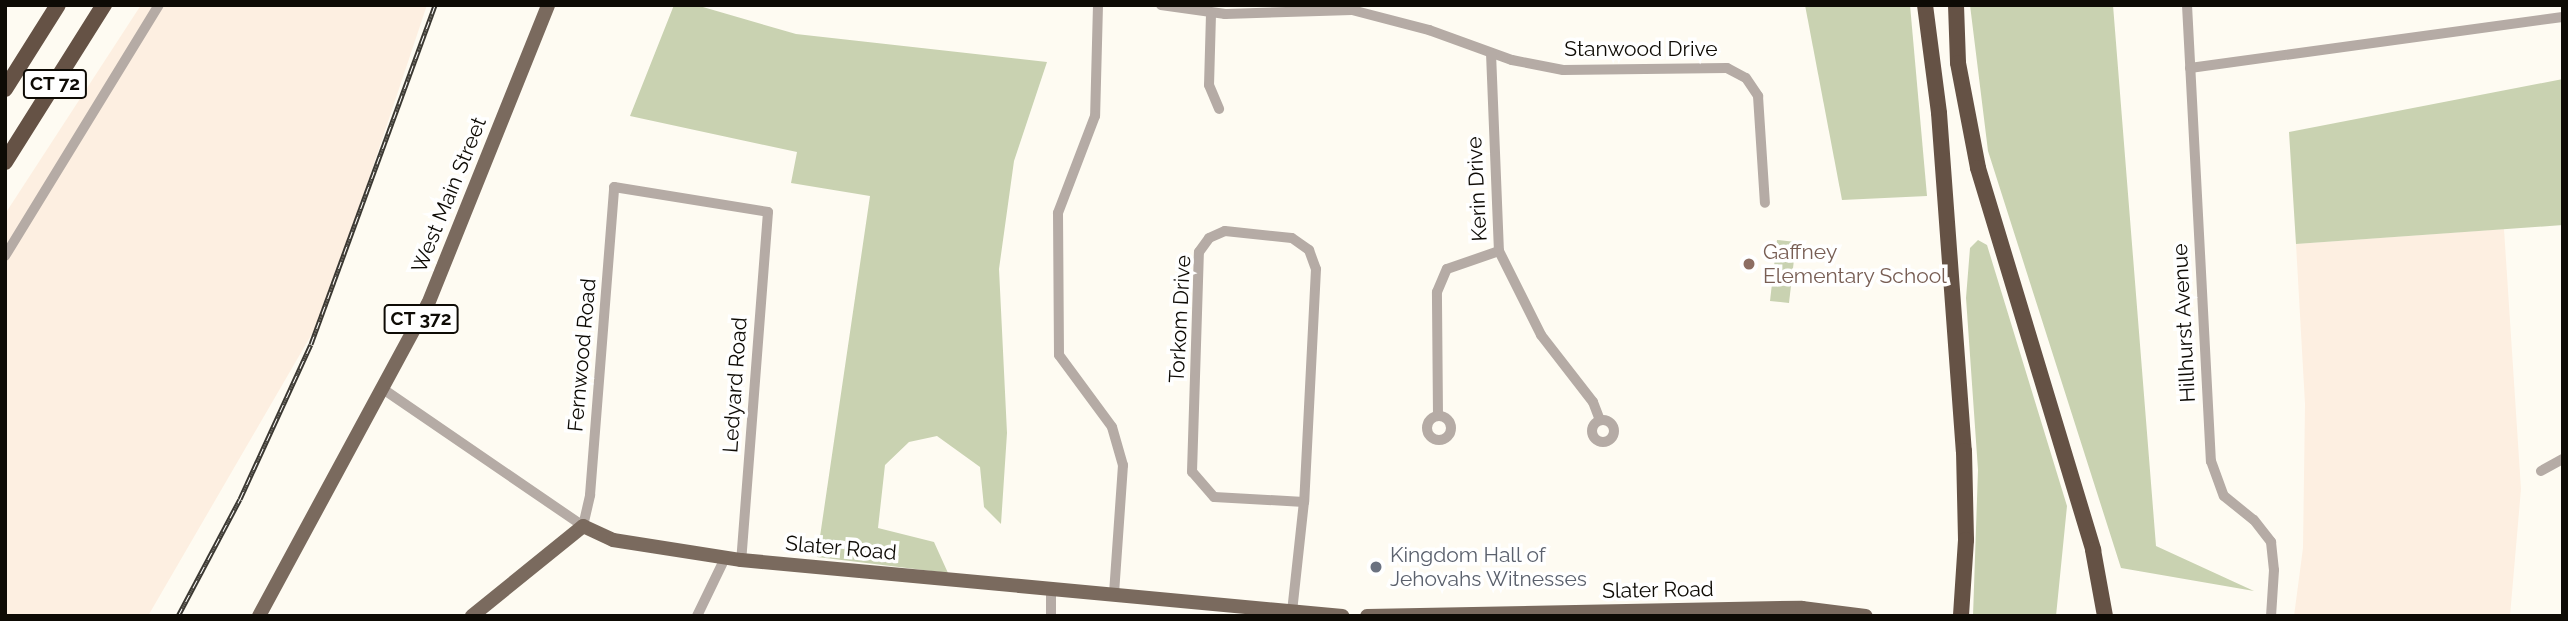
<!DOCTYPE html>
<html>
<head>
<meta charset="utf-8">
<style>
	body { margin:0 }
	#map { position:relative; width:2568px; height:621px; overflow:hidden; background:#fefbf2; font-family:Raleway,sans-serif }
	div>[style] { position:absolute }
	.industrial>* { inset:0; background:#fdefe1 }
	.green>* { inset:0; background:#c9d2b1 }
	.minor>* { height:10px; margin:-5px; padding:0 5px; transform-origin:5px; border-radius:5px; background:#b5aba5 }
	.minor>.ring { margin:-5px; padding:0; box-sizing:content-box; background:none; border:10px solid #b5aba5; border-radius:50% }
	.major>* { height:14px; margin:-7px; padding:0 7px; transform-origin:7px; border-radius:7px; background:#7a6a5e }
	.highway>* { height:16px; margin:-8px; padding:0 8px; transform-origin:8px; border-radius:8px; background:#655245 }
	.rail>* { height:5px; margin-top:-2.5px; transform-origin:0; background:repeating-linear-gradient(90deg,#fff 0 8px,#3b3832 0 16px); box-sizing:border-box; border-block:2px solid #3b3832 }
	.dots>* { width:19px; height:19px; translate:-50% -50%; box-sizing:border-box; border:4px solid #fff; border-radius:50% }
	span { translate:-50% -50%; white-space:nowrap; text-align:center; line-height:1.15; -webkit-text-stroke:7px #fff; paint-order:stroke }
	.shield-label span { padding:2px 5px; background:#fff; border:2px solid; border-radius:5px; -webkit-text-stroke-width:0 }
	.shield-label { font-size:19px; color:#0e0b05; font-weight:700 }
	.street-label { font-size:21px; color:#0e0b05 }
	.education-label { font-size:21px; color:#785e54 }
	.left { translate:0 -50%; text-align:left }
	.worship-label { font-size:21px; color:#5b616d }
	.frame { position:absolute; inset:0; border:7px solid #0e0b05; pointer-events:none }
</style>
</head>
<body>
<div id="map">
	<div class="industrial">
		<i style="clip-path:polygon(141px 5px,427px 5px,324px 313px,148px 616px,5px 616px,5px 214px)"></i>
		<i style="clip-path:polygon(2504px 229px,2521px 489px,2510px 616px,2294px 616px,2303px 548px,2305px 404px,2296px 244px)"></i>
	</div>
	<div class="green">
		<i style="clip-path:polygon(674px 5px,696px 5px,796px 34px,1047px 62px,1014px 161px,999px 269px,1007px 433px,1001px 524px,984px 507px,980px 467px,937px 436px,909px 442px,885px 465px,878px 528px,934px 542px,948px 573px,817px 557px,870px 196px,791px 183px,797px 152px,630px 116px)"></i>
		<i style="clip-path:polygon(1805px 5px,1910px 5px,1927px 196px,1842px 200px)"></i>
		<i style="clip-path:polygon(1970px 5px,2113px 5px,2156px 546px,2254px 591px,2121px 568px,1988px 151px)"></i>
		<i style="clip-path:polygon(2563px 79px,2563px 225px,2296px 244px,2289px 132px)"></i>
		<i style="clip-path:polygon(1777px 240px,1796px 242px,1789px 303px,1770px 301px)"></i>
		<i style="clip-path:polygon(1978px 240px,1987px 245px,2067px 506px,2056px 616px,1973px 616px,1978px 470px,1966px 298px,1970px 248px)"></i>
	</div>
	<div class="minor">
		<i style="left:1098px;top:5px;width:111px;rotate:91.5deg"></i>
		<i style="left:1095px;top:116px;width:104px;rotate:110.9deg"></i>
		<i style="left:1058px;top:213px;width:142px;rotate:89.6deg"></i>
		<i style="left:1059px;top:355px;width:89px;rotate:53.6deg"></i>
		<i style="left:1112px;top:427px;width:40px;rotate:74deg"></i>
		<i style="left:1123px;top:465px;width:130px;rotate:94deg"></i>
		<i style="left:1161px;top:5px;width:65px;rotate:8deg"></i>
		<i style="left:1225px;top:14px;width:127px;rotate:-1.8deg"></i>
		<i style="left:1352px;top:10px;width:80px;rotate:14.6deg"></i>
		<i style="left:1429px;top:30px;width:88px;rotate:19.9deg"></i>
		<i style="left:1512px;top:60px;width:52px;rotate:11.1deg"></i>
		<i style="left:1563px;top:70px;width:164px;rotate:-0.7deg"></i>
		<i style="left:1727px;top:68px;width:21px;rotate:28deg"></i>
		<i style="left:1746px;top:78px;width:22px;rotate:56deg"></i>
		<i style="left:1758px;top:96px;width:107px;rotate:86.3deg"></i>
		<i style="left:2187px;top:5px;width:457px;rotate:87deg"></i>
		<i style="left:2211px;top:461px;width:37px;rotate:70deg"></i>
		<i style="left:2224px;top:496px;width:38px;rotate:39deg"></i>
		<i style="left:2254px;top:520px;width:28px;rotate:52deg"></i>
		<i style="left:2271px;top:542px;width:28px;rotate:84deg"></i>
		<i style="left:2274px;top:570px;width:46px;rotate:93.7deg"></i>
		<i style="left:1211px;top:14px;width:71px;rotate:91.6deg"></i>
		<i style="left:1209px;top:85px;width:26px;rotate:67deg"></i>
		<i style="left:1491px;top:53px;width:198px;rotate:87.7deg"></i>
		<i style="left:1499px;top:251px;width:94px;rotate:63.4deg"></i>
		<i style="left:1541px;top:335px;width:85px;rotate:52.2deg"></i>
		<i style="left:1593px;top:402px;width:19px;rotate:69deg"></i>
		<i style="left:2190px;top:68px;width:376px;rotate:-7.8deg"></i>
		<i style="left:1225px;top:231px;width:67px;rotate:6deg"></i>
		<i style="left:1292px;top:238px;width:21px;rotate:35deg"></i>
		<i style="left:1309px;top:250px;width:20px;rotate:70deg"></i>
		<i style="left:1316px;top:269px;width:233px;rotate:92.9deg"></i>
		<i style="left:1304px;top:502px;width:90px;rotate:-176.8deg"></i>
		<i style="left:1214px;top:497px;width:33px;rotate:-131deg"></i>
		<i style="left:1192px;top:472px;width:220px;rotate:-88.2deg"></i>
		<i style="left:1199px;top:252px;width:17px;rotate:-54deg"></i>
		<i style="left:1209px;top:238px;width:17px;rotate:-24deg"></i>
		<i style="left:5px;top:256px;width:294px;rotate:-58.5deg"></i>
		<i style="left:383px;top:389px;width:242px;rotate:34.4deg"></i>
		<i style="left:583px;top:526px;width:32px;rotate:-77deg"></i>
		<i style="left:590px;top:495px;width:309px;rotate:-85.5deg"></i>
		<i style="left:614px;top:187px;width:156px;rotate:9.2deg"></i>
		<i style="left:768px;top:212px;width:349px;rotate:94.4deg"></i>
		<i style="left:1438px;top:416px;width:124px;rotate:-90.5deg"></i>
		<i style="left:1437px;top:292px;width:25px;rotate:-67deg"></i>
		<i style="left:1447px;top:269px;width:55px;rotate:-19.1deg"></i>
		<i class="ring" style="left:1427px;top:416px;width:14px;height:14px"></i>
		<i class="ring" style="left:1592px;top:420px;width:12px;height:12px"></i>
		<i style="left:2541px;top:471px;width:25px;rotate:-29deg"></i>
		<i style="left:1051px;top:589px;width:27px;rotate:90deg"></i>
		<i style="left:1292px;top:612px;width:111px;rotate:-83.8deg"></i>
		<i style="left:697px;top:616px;width:64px;rotate:-64.2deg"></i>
	</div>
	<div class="major">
		<i style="left:259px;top:616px;width:355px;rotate:-61.6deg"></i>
		<i style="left:428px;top:304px;width:322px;rotate:-68.1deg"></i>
		<i style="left:472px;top:616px;width:143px;rotate:-39deg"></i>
		<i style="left:583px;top:526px;width:33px;rotate:25deg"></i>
		<i style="left:613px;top:540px;width:130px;rotate:8.9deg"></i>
		<i style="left:741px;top:560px;width:604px;rotate:5.32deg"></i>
		<i style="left:1367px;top:616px;width:435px;rotate:-1.1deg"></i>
		<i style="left:1802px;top:608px;width:64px;rotate:7.1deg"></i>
	</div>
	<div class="highway">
		<i style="left:1925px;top:5px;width:109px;rotate:82.6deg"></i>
		<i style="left:1939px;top:113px;width:339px;rotate:85.8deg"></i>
		<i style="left:1964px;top:451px;width:89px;rotate:88.7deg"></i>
		<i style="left:1966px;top:540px;width:76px;rotate:93.8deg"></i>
		<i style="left:1956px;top:5px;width:58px;rotate:88deg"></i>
		<i style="left:1958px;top:63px;width:107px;rotate:79.2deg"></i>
		<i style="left:1978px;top:168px;width:399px;rotate:73.2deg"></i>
		<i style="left:2093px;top:550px;width:67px;rotate:79.7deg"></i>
		<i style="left:5px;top:89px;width:99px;rotate:-57.8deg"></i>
		<i style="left:5px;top:162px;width:186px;rotate:-57.8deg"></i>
	</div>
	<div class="rail">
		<i style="left:178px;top:616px;width:132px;rotate:-62.1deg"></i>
		<i style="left:240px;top:499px;width:170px;rotate:-65.4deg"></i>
		<i style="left:311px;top:344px;width:361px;rotate:-69.9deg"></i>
	</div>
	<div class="dots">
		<i style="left:1749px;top:264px;background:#8d6e63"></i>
		<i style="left:1376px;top:567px;background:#6b7280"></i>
	</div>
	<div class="shield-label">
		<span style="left:55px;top:84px">CT 72</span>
		<span style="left:421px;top:319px">CT 372</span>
	</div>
	<div class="street-label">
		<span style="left:1641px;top:49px">Stanwood Drive</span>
		<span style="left:1477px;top:189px;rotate:-93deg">Kerin Drive</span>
		<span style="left:449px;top:195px;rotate:-68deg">West Main Street</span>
		<span style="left:1180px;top:319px;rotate:-87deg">Torkom Drive</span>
		<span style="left:2184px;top:323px;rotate:-93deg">Hillhurst Avenue</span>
		<span style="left:582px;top:355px;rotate:-85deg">Fernwood Road</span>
		<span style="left:735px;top:385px;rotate:-86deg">Ledyard Road</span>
		<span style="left:841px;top:548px;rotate:5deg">Slater Road</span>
		<span style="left:1658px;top:590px;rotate:-1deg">Slater Road</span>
	</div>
	<div class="education-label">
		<span class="left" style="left:1763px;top:264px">Gaffney<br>Elementary School</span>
	</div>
	<div class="worship-label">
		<span class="left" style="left:1390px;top:567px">Kingdom Hall of<br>Jehovahs Witnesses</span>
	</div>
	<div class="frame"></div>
</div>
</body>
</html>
